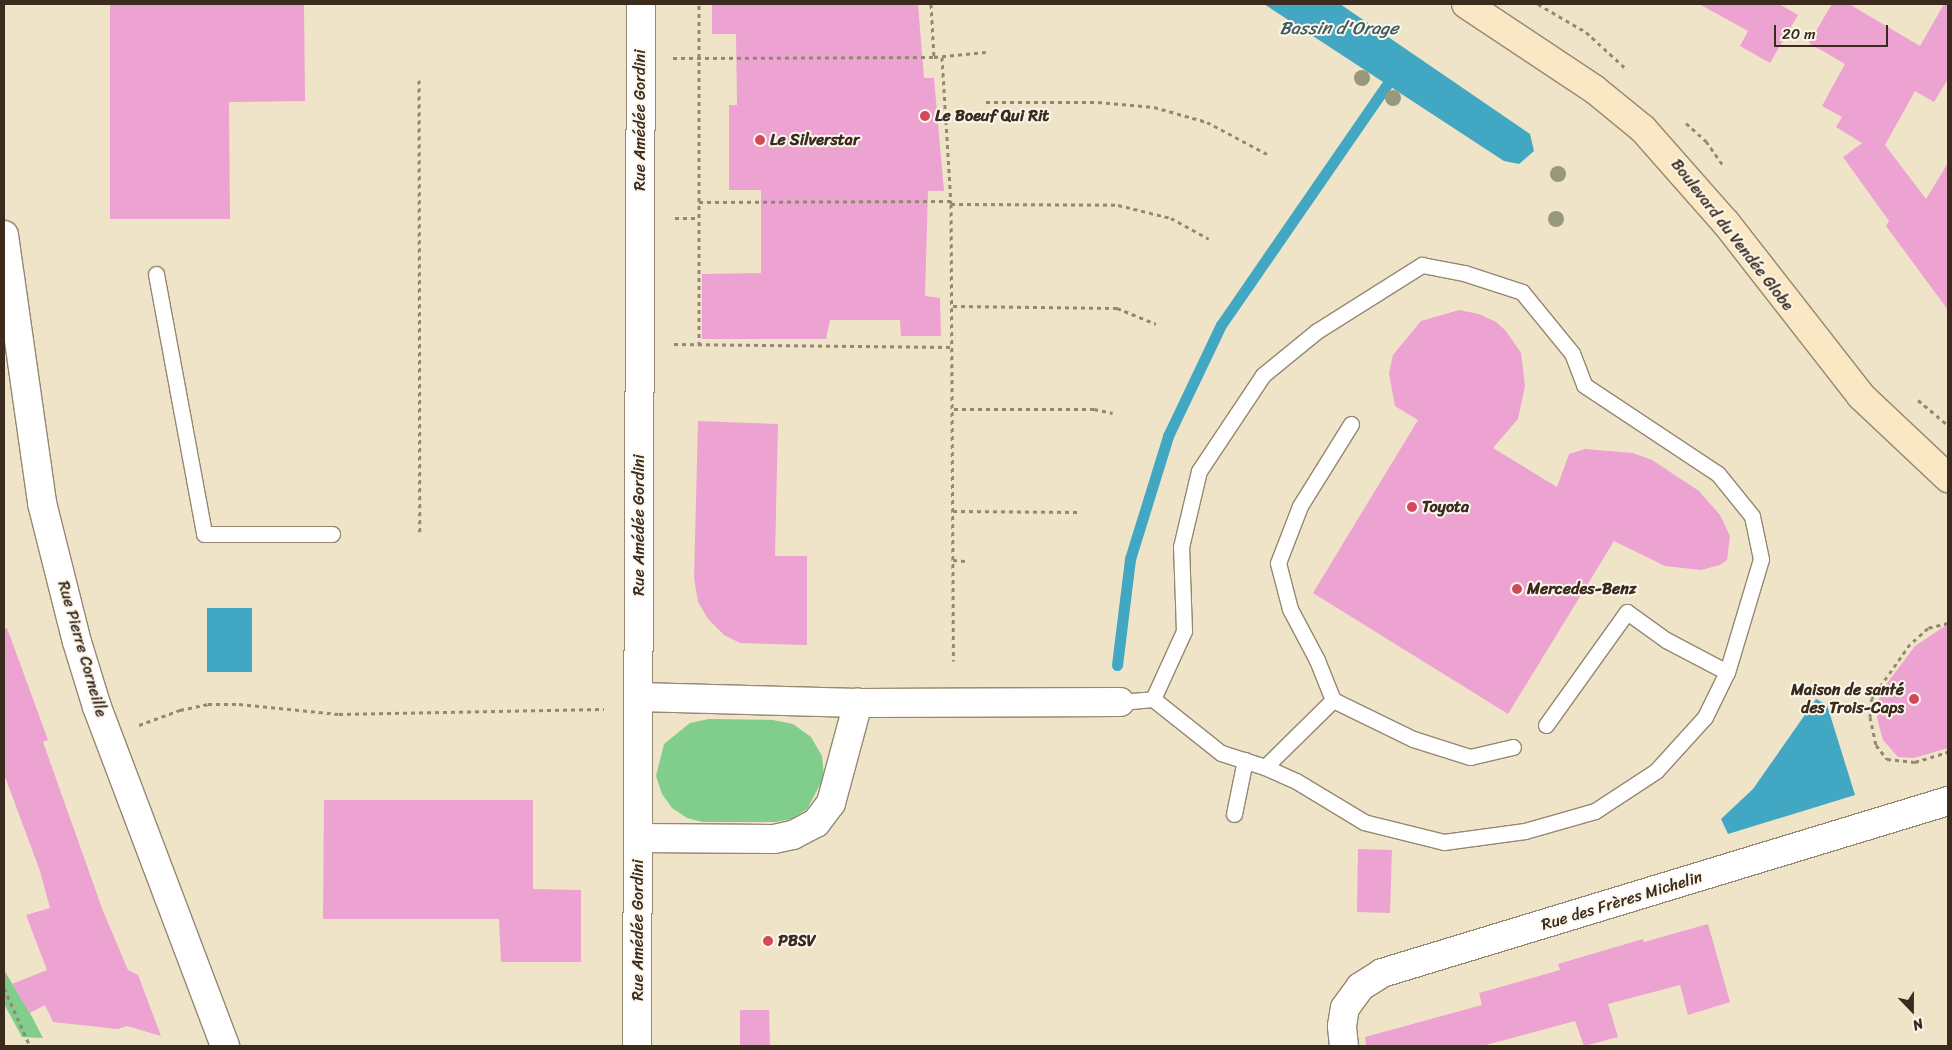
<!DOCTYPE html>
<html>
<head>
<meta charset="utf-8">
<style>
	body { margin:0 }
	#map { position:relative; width:1952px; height:1050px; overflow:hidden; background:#efe4c7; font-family:Sriracha,sans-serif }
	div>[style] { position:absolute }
	.green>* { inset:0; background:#80cd8c }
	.water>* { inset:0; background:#42a7c2 }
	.stream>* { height:11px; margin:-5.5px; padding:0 5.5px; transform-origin:5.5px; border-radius:5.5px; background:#42a7c2 }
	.building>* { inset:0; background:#eca3d1 }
	.path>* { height:3px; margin-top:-1.5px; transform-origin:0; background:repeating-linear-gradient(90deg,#958772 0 4px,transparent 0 8px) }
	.roads { filter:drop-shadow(1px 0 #958772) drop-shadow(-1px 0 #958772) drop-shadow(0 1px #958772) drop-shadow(0 -1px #958772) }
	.service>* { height:15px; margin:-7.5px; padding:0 7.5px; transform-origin:7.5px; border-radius:7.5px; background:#fff }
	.minor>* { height:28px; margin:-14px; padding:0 14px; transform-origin:14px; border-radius:14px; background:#fff }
	.secondary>* { height:28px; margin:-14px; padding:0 14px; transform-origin:14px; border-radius:14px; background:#fae7c3 }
	.trees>* { width:16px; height:16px; margin:-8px; border-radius:50%; background:#98997c }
	.dots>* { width:14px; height:14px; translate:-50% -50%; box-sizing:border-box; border:2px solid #fbf7ec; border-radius:50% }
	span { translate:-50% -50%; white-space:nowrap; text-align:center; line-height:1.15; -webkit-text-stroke:4px #fbf7ec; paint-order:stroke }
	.poi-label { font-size:16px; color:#3b2a1e; font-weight:700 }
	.left { translate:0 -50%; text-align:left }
	.right { translate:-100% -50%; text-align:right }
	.street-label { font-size:16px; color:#3b2a1e }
	.water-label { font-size:18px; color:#3e5c60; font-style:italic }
	.frame { position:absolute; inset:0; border:5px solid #3b2a1e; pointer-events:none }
	.north { position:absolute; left:1887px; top:985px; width:50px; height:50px; -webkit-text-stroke:4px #fbf7ec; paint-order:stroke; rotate:158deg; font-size:14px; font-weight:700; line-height:20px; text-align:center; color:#3b2a1e }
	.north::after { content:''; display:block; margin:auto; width:18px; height:22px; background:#3b2a1e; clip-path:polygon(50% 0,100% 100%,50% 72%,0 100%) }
	.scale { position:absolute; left:1774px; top:25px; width:114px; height:22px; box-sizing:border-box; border:2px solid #3b2a1e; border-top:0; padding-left:6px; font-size:15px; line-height:18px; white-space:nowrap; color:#3b2a1e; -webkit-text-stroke:4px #fbf7ec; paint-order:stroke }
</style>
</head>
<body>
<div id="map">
	<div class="green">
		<i style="clip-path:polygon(709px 719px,773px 720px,793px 724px,811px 737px,822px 756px,824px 777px,807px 809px,792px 819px,775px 822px,703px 822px,687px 818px,672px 808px,662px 794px,656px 776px,664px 744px,690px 723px)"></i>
		<i style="clip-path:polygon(4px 970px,30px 1013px,43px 1038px,22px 1037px,4px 1004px)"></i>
	</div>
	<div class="water">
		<i style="clip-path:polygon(1264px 4px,1340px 4px,1530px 134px,1534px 151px,1519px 164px,1504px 161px)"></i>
		<i style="clip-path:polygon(207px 608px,252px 608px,252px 672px,207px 672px)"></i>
		<i style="clip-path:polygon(1816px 699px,1827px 705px,1855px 795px,1728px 834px,1721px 819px,1753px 789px)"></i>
	</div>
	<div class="stream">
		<i style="left:1117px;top:665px;width:107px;rotate:-83deg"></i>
		<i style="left:1130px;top:559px;width:129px;rotate:-72.8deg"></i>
		<i style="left:1168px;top:436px;width:123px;rotate:-64.5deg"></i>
		<i style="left:1221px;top:325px;width:293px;rotate:-55.4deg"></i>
	</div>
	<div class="building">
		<i style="clip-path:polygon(110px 4px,304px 4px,305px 101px,229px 102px,230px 219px,110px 219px)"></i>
		<i style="clip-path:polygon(712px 4px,918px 4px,924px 78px,934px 78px,944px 191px,928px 191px,925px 296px,940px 298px,941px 336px,901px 336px,900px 320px,830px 320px,826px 339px,702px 339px,702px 274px,761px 273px,761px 190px,729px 190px,729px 105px,737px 105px,736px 34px,712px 34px)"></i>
		<i style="clip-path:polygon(1699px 4px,1779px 4px,1798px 15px,1770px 63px,1740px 46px,1748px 31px)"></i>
		<i style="clip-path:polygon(1832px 4px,1849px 4px,1920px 46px,1944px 4px,1948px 4px,1948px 79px,1934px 102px,1915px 91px,1885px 145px,1926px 199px,1948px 163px,1948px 310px,1886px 226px,1889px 221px,1843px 157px,1862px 143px,1836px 127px,1842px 117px,1822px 106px,1845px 64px,1809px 43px)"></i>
		<i style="clip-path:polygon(1459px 310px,1479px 314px,1496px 322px,1506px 331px,1521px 353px,1525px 386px,1518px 419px,1493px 448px,1557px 487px,1569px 454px,1585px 449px,1633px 453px,1652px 460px,1699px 491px,1720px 515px,1730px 536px,1727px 560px,1720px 565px,1701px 570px,1665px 566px,1614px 541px,1508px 714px,1313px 593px,1418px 420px,1395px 406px,1389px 373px,1393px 355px,1421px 321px)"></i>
		<i style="clip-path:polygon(698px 421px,778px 424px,775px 556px,807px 556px,807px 645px,740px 643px,724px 635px,708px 619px,698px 602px,694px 578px)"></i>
		<i style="clip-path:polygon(1948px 624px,1948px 748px,1914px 758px,1898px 757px,1883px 740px,1878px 722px,1876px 708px,1882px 690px,1915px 646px)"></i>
		<i style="clip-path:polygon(7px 628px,48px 740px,43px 742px,103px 911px,128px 970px,138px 975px,161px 1036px,127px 1026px,118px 1029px,53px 1022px,45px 1005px,30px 1013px,12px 984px,47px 970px,26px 915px,50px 908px,40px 871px,4px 774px,4px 629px)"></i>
		<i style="clip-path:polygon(324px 800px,533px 800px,533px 889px,581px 890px,581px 962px,501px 962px,499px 919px,323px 919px)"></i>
		<i style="clip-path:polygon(1358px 849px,1392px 850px,1390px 913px,1357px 912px)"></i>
		<i style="clip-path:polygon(1708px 924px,1730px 1002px,1688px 1015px,1680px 985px,1608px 1004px,1618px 1037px,1584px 1046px,1575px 1021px,1482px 1046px,1366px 1046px,1365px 1037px,1482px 1005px,1479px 993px,1560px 970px,1558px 964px,1643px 939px,1644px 942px)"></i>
		<i style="clip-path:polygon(740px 1010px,769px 1010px,770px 1046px,740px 1046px)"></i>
	</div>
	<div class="path">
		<i style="left:931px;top:4px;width:53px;rotate:86.8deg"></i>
		<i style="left:1538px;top:4px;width:56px;rotate:30.3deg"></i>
		<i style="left:1586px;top:32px;width:52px;rotate:42.6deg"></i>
		<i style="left:942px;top:57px;width:147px;rotate:86.5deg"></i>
		<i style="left:951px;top:204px;width:457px;rotate:89.7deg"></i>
		<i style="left:673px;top:58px;width:261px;rotate:-0.2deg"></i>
		<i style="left:934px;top:57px;width:52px;rotate:-5.5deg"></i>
		<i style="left:419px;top:80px;width:454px;rotate:89.9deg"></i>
		<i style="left:986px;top:102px;width:112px"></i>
		<i style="left:1098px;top:102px;width:56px;rotate:5.1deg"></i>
		<i style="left:1154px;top:107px;width:55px;rotate:15.8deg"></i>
		<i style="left:1207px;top:122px;width:68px;rotate:28.1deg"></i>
		<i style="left:1686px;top:123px;width:27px;rotate:42deg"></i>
		<i style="left:1706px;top:141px;width:29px;rotate:55deg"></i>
		<i style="left:699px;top:202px;width:252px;rotate:-0.2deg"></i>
		<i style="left:951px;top:204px;width:167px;rotate:0.3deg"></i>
		<i style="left:1118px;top:205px;width:55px;rotate:13.8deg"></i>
		<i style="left:1171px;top:218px;width:43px;rotate:28.9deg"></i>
		<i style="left:675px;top:218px;width:24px"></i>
		<i style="left:953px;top:306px;width:164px;rotate:0.7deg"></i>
		<i style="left:1117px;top:308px;width:42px;rotate:22.3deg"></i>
		<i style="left:674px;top:344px;width:279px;rotate:0.6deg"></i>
		<i style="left:699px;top:345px;width:341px;rotate:-90deg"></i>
		<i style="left:1918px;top:400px;width:39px;rotate:40deg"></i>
		<i style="left:954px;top:409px;width:140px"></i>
		<i style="left:1094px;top:409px;width:19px;rotate:12deg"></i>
		<i style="left:953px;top:511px;width:128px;rotate:0.4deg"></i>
		<i style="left:953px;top:560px;width:12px;rotate:5deg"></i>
		<i style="left:1948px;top:623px;width:21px;rotate:166deg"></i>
		<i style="left:1928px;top:628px;width:24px;rotate:138deg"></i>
		<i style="left:1910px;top:644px;width:66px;rotate:125.1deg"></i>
		<i style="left:1872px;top:698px;width:19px;rotate:96deg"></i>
		<i style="left:1870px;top:717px;width:29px;rotate:78deg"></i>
		<i style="left:1876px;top:745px;width:18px;rotate:52deg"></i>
		<i style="left:1887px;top:759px;width:28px;rotate:6deg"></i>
		<i style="left:1915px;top:762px;width:34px;rotate:-17deg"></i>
		<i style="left:139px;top:725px;width:44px;rotate:-20.1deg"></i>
		<i style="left:180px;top:710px;width:29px;rotate:-12deg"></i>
		<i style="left:208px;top:704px;width:31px"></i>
		<i style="left:239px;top:704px;width:100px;rotate:5.7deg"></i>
		<i style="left:339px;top:714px;width:265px;rotate:-1.1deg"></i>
		<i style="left:4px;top:988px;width:64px;rotate:65.9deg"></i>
	</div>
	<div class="roads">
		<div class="service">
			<i style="left:1422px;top:265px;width:43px;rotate:10.8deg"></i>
			<i style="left:1464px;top:273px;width:61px;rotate:18.1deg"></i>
			<i style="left:1522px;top:292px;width:79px;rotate:50.7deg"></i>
			<i style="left:1572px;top:353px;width:34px;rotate:69deg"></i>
			<i style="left:1584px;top:385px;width:161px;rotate:33.6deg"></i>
			<i style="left:1718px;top:474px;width:54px;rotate:51deg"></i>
			<i style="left:1752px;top:516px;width:44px;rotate:78.2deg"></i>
			<i style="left:1761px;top:559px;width:118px;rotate:106.7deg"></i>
			<i style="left:1727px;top:672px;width:50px;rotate:116.1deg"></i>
			<i style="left:1705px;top:717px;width:73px;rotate:132.2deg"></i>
			<i style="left:1656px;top:771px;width:73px;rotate:146.7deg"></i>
			<i style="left:1595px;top:811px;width:73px;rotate:164.1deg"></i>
			<i style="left:1525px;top:831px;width:82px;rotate:172.3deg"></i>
			<i style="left:1444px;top:842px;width:82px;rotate:-166deg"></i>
			<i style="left:1364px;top:822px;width:79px;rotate:-148.9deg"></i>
			<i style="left:1296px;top:781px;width:34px;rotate:-156deg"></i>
			<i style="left:1265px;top:767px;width:46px;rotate:-162.3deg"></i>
			<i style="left:1221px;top:753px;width:87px;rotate:-141.5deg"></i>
			<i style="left:1153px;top:699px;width:75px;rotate:-65.5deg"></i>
			<i style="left:1184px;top:631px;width:84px;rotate:-92deg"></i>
			<i style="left:1181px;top:547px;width:78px;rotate:-76.7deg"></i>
			<i style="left:1199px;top:471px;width:115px;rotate:-56.3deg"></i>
			<i style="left:1263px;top:375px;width:70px;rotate:-39.2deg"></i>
			<i style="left:1317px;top:331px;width:124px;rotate:-32.2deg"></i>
			<i style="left:156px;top:274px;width:264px;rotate:79.5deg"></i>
			<i style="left:204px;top:534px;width:128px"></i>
			<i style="left:1351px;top:424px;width:97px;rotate:121.9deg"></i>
			<i style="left:1300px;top:506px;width:61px;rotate:111.1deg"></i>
			<i style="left:1278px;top:563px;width:48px;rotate:75.4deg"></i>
			<i style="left:1290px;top:609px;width:58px;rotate:62.1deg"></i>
			<i style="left:1317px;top:660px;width:43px;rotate:68.2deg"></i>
			<i style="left:1333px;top:700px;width:89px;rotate:26deg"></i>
			<i style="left:1413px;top:739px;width:60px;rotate:17.5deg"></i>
			<i style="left:1470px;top:757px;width:44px;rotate:-13.1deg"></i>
			<i style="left:1120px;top:702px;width:33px;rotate:-5deg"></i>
			<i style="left:1546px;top:725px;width:139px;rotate:-54.4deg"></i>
			<i style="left:1627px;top:612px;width:48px;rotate:35.7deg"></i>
			<i style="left:1666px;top:640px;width:69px;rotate:27.7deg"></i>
			<i style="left:1265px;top:767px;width:95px;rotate:-44.6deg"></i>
			<i style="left:1234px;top:814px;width:55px;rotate:-78.5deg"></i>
		</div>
		<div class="minor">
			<i style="left:4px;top:235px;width:271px;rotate:81.9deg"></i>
			<i style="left:42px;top:503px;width:143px;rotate:75.9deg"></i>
			<i style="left:77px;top:642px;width:68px;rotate:72.9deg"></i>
			<i style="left:97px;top:707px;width:362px;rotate:69.3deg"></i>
			<i style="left:639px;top:697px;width:219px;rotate:1.6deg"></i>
			<i style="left:858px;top:703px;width:262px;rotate:-0.2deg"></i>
			<i style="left:638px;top:838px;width:136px;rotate:0.4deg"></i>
			<i style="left:774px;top:839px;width:19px;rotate:-12deg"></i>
			<i style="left:793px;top:835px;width:26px;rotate:-28deg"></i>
			<i style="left:816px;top:823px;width:25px;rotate:-53deg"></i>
			<i style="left:831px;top:803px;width:104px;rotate:-74.9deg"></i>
			<i style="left:637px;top:1046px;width:1042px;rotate:-89.78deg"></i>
			<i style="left:1344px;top:1046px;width:20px;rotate:-96deg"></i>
			<i style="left:1342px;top:1026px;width:18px;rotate:-81deg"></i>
			<i style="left:1345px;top:1008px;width:26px;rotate:-54deg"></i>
			<i style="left:1360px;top:987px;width:26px;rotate:-32deg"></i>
			<i style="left:1382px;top:973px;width:592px;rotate:-16.9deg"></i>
		</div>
		<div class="secondary">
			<i style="left:1466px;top:4px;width:154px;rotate:33.6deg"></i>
			<i style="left:1594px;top:89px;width:63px;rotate:39.2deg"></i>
			<i style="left:1643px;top:129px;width:125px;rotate:48.6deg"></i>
			<i style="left:1726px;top:223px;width:219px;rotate:52deg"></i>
			<i style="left:1861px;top:396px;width:120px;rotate:43.3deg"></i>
		</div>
	</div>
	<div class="trees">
		<i style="left:1362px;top:78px"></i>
		<i style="left:1393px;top:98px"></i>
		<i style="left:1558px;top:174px"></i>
		<i style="left:1556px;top:219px"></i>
	</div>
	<div class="dots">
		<i style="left:925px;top:116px;background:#d1495b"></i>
		<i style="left:760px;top:140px;background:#d1495b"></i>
		<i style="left:1412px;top:507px;background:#d1495b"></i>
		<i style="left:1517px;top:589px;background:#d1495b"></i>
		<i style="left:1914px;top:699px;background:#d1495b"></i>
		<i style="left:768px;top:941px;background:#d1495b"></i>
	</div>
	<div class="poi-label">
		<span class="left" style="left:935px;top:116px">Le Boeuf Qui Rit</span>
		<span class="left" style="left:770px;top:140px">Le Silverstar</span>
		<span class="left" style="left:1422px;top:507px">Toyota</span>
		<span class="left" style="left:1527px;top:589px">Mercedes-Benz</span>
		<span class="right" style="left:1904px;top:699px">Maison de santé<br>des Trois-Caps</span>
		<span class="left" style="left:778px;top:941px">PBSV</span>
	</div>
	<div class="street-label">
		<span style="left:640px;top:120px;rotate:-90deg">Rue Amédée Gordini</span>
		<span style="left:1732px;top:235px;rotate:52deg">Boulevard du Vendée Globe</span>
		<span style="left:639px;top:525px;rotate:-90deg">Rue Amédée Gordini</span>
		<span style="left:82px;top:649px;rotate:74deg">Rue Pierre Corneille</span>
		<span style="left:1622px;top:901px;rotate:-17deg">Rue des Frères Michelin</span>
		<span style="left:638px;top:930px;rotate:-90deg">Rue Amédée Gordini</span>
	</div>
	<div class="water-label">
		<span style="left:1339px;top:28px">Bassin d'Orage</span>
	</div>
	<div class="frame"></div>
	<div class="north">N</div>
	<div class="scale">20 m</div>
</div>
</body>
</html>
